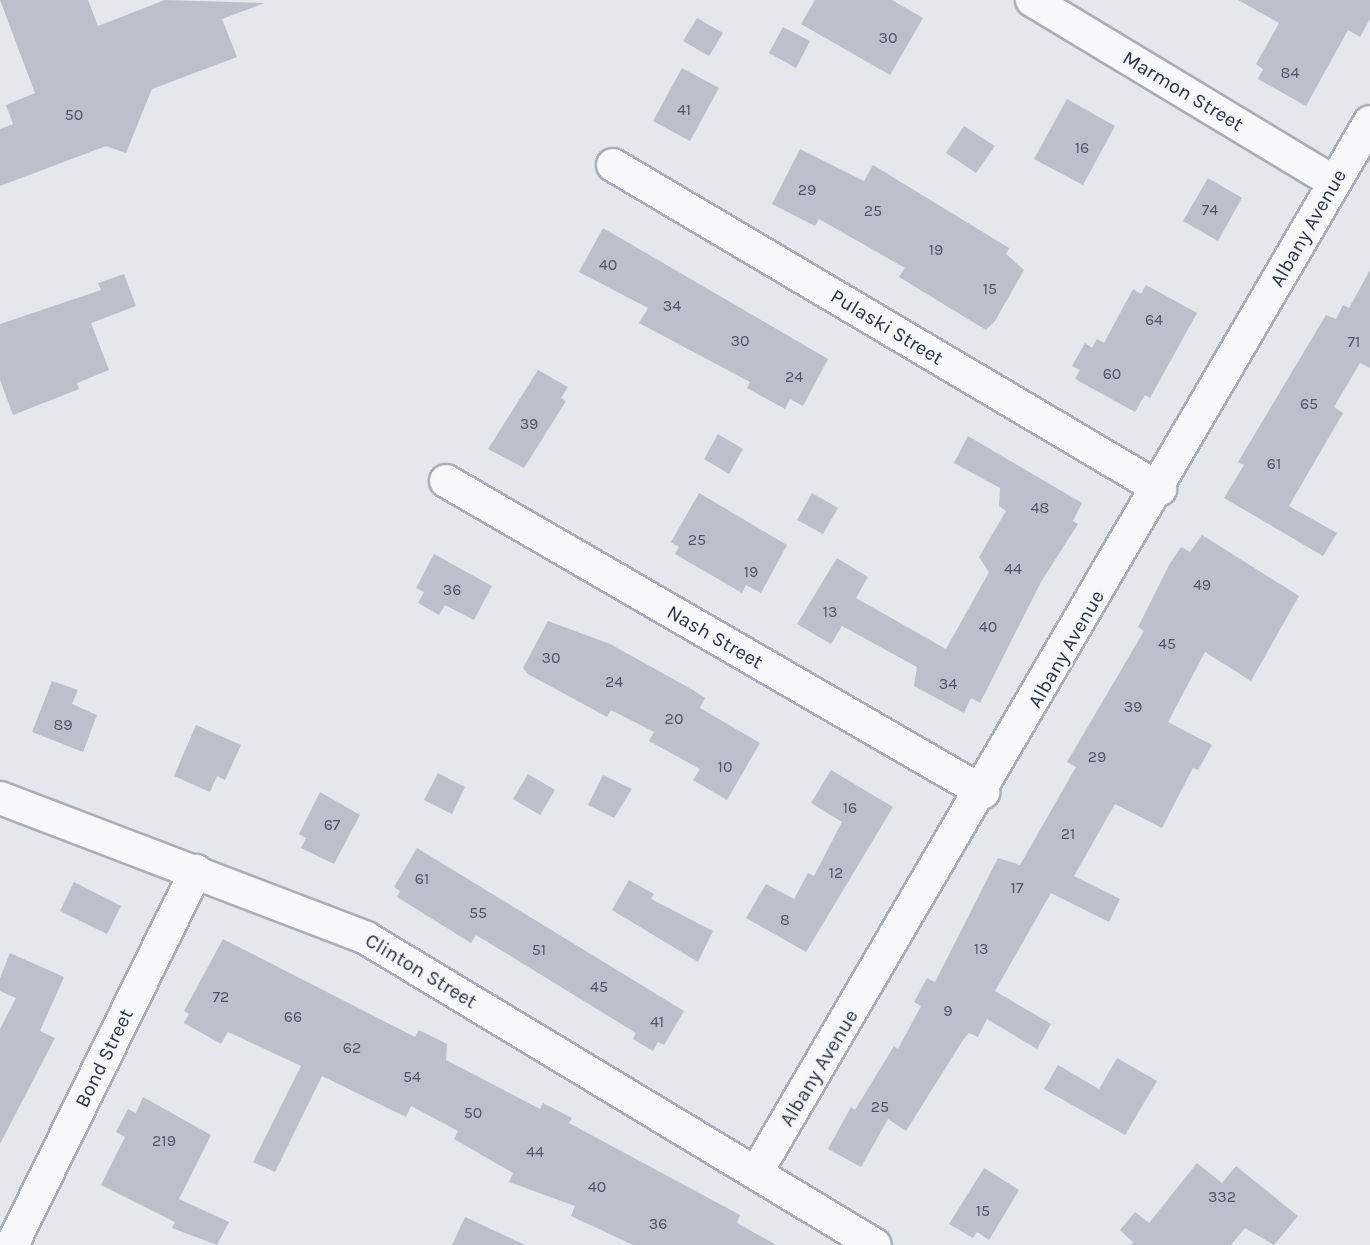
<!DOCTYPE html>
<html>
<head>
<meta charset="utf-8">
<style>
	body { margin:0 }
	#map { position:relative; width:1370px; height:1245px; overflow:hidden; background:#e4e7ec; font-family:Karla,sans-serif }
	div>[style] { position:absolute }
	.building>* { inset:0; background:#bbc0ca }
	.roads { filter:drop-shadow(2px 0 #a9aeb7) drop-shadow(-2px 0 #a9aeb7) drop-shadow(0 2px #a9aeb7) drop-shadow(0 -2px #a9aeb7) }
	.minor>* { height:32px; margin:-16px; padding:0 16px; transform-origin:16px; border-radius:16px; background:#f7f8fa }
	span { translate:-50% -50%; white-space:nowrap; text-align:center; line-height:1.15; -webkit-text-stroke:4.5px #f4f6f9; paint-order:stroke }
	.number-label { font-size:16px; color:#4f5766 }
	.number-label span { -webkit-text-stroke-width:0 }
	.street-label { font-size:20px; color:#2b3445 }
</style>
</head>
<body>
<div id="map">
	<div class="building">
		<i style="clip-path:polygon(0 0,88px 0,98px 26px,165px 0,265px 3px,222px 19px,237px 57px,152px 89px,126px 153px,106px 146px,0 186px,0 129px,13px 124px,6px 105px,35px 93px)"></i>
		<i style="clip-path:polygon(815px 0,892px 0,923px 18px,890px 75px,801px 24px)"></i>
		<i style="clip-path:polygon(1238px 0,1370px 0,1370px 19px,1360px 37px,1348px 30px,1306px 106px,1258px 79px,1263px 69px,1256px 64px,1279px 23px)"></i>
		<i style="clip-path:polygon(697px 18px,723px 33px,709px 56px,683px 41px)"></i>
		<i style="clip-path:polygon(783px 27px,810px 41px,796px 68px,769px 53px)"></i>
		<i style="clip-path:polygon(682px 68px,719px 88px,690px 141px,653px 121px)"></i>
		<i style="clip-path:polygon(1067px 99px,1115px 126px,1083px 185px,1034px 159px)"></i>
		<i style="clip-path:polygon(964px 126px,995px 146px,976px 173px,946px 153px)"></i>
		<i style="clip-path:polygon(800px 149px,864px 181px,873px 165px,1009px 248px,1006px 254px,1024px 270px,995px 321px,986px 330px,899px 277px,905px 268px,819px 219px,815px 226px,772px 204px)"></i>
		<i style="clip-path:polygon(1208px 178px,1242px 198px,1218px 241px,1183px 221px)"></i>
		<i style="clip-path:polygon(603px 228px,828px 359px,803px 406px,790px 399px,785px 409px,747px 388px,750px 382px,639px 323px,648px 308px,579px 272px)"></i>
		<i style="clip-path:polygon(1370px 270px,1370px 368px,1360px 363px,1334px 407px,1343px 413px,1289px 506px,1337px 533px,1323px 556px,1224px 498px,1244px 465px,1238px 462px,1326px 315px,1336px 319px,1343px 305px,1349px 308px)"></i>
		<i style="clip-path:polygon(124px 274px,136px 306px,91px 323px,109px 370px,77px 383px,79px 389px,13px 415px,0 380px,0 324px,101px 290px,98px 283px)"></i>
		<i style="clip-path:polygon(1146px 285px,1197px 313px,1150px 398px,1145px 395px,1135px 412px,1075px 379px,1080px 370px,1072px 366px,1085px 343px,1092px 348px,1097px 339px,1104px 343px,1133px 289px,1141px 294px)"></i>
		<i style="clip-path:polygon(538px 370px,568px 387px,561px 398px,566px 401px,524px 468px,488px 449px)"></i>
		<i style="clip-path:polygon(718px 434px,743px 449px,729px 474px,704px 459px)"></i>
		<i style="clip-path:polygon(968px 436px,1082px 503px,1073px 521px,1078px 524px,1041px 582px,980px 703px,971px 698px,964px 713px,914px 686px,917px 667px,842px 626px,831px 644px,797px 624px,837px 558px,868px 577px,856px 598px,946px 649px,989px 572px,979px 557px,1006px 511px,999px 506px,1000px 488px,954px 463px)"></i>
		<i style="clip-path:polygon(699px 493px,787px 545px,761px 593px,746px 585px,742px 593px,675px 554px,679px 547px,671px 542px)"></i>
		<i style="clip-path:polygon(812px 493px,838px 508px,823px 534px,797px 520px)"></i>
		<i style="clip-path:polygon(1202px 535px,1299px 596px,1251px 681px,1205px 652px,1168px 722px,1212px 745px,1198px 770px,1193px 768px,1162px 828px,1115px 804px,1074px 876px,1120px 899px,1109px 922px,1051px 893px,995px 991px,1051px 1024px,1037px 1049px,987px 1019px,978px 1037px,969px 1033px,963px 1040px,906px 1131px,888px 1119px,861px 1167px,828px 1149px,851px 1107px,855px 1110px,894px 1046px,898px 1049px,921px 1006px,914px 1002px,927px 978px,935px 982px,998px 858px,1020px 865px,1076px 767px,1067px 762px,1144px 631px,1138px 627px,1169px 565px,1181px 547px,1190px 552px)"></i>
		<i style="clip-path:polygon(434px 554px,492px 586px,474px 620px,445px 605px,439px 615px,418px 603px,424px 592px,416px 588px)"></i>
		<i style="clip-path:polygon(548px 621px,610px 644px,693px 690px,705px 698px,700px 708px,760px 743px,727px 800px,693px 780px,700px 769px,649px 741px,654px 732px,611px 710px,607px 717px,528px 674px,523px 668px)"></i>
		<i style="clip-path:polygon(52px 681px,78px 690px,72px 704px,97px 715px,83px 752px,32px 732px)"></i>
		<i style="clip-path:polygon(196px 725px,241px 745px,225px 780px,217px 776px,210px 792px,174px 776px)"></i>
		<i style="clip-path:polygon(831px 770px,893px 807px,806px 952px,746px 918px,766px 884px,794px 899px,808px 873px,814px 876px,842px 822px,811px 803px)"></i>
		<i style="clip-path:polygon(438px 773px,465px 787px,452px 814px,424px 800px)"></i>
		<i style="clip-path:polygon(528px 774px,555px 790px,540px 815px,513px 799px)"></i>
		<i style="clip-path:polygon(603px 775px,632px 789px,614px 818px,588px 805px)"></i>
		<i style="clip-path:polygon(320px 792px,360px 815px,334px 864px,301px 848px,306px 838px,299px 834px)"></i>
		<i style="clip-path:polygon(417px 848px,684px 1011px,664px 1045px,658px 1042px,653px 1051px,633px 1039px,636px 1033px,476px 935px,471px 943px,397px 897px,400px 891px,394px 887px)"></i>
		<i style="clip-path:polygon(629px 880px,654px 894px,651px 899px,713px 931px,698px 962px,612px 910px)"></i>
		<i style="clip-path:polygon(74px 882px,121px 906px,107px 934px,60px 911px)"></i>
		<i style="clip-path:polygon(223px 939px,415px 1037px,419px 1030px,447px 1044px,446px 1060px,540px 1109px,543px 1103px,572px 1118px,569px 1123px,740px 1215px,737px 1223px,776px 1245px,633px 1245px,571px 1216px,575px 1206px,509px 1182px,513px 1173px,454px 1139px,458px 1131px,411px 1106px,406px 1117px,322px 1076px,275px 1172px,253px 1162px,301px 1066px,228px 1032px,221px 1044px,184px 1023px,189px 1014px,184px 1011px)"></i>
		<i style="clip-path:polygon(10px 953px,64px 977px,40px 1031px,55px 1038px,0 1144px,0 1029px,16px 998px,0 991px,0 978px)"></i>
		<i style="clip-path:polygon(1117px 1058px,1157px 1081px,1125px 1135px,1044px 1089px,1058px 1065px,1099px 1089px)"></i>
		<i style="clip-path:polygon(143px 1097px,211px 1135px,179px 1199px,229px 1222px,217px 1245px,172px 1228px,175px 1222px,101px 1185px,125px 1137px,116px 1132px,128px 1109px,136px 1113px)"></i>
		<i style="clip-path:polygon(1197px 1163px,1222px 1183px,1236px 1166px,1298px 1216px,1274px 1245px,1245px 1228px,1231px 1245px,1131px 1245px,1133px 1242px,1120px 1230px,1135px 1212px,1149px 1223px)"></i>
		<i style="clip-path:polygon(984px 1168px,1019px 1190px,989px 1240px,977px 1232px,973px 1238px,949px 1224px)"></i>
		<i style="clip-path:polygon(465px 1217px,525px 1245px,452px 1245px)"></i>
	</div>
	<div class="roads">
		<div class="minor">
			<i style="left:1032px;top:0;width:353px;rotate:31.1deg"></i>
			<i style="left:613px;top:165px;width:636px;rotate:30.64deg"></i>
			<i style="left:446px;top:481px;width:621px;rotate:30.08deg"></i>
			<i style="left:0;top:798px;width:392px;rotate:20.9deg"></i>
			<i style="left:366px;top:938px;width:594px;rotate:31.1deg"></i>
			<i style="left:756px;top:1173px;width:1217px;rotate:-59.71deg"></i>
			<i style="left:12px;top:1245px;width:417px;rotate:-63.8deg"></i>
		</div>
	</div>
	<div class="number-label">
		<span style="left:888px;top:38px">30</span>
		<span style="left:1290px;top:73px">84</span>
		<span style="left:684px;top:110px">41</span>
		<span style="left:74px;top:115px">50</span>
		<span style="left:1082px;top:148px">16</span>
		<span style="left:807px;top:190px">29</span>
		<span style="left:1210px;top:210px">74</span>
		<span style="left:873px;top:211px">25</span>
		<span style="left:936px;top:250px">19</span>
		<span style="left:608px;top:265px">40</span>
		<span style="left:990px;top:289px">15</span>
		<span style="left:672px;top:306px">34</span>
		<span style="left:1154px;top:320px">64</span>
		<span style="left:740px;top:341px">30</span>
		<span style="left:1354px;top:342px">71</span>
		<span style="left:1112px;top:374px">60</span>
		<span style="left:794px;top:377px">24</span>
		<span style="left:1309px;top:404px">65</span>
		<span style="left:529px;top:424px">39</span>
		<span style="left:1274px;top:464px">61</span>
		<span style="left:1040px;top:508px">48</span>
		<span style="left:697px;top:540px">25</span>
		<span style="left:1013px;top:569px">44</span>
		<span style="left:751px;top:572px">19</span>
		<span style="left:1202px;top:585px">49</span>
		<span style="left:452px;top:590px">36</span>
		<span style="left:830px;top:612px">13</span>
		<span style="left:988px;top:627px">40</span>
		<span style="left:1167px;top:644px">45</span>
		<span style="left:551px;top:658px">30</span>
		<span style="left:614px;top:682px">24</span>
		<span style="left:948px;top:684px">34</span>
		<span style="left:1133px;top:707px">39</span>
		<span style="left:674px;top:719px">20</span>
		<span style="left:63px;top:725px">89</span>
		<span style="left:1097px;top:757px">29</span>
		<span style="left:725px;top:767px">10</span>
		<span style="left:850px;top:808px">16</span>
		<span style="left:332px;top:825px">67</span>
		<span style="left:1068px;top:834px">21</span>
		<span style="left:836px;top:873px">12</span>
		<span style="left:422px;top:879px">61</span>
		<span style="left:1017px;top:888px">17</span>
		<span style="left:478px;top:913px">55</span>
		<span style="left:785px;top:920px">8</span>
		<span style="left:981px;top:949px">13</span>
		<span style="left:539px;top:950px">51</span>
		<span style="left:599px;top:987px">45</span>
		<span style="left:221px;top:997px">72</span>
		<span style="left:948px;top:1011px">9</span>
		<span style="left:293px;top:1017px">66</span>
		<span style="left:657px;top:1022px">41</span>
		<span style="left:352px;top:1048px">62</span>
		<span style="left:412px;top:1077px">54</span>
		<span style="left:880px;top:1107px">25</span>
		<span style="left:473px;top:1113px">50</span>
		<span style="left:164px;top:1141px">219</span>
		<span style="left:535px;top:1152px">44</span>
		<span style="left:597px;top:1187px">40</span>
		<span style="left:1222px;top:1197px">332</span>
		<span style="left:983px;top:1211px">15</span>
		<span style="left:658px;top:1224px">36</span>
	</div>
	<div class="street-label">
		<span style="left:1183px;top:91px;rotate:31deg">Marmon Street</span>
		<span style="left:1308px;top:228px;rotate:-60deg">Albany Avenue</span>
		<span style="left:887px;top:327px;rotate:31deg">Pulaski Street</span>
		<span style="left:715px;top:637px;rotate:30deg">Nash Street</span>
		<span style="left:1066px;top:649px;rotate:-60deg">Albany Avenue</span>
		<span style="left:421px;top:971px;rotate:31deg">Clinton Street</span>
		<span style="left:104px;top:1058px;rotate:-64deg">Bond Street</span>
		<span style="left:819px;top:1068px;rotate:-59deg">Albany Avenue</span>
	</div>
</div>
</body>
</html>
